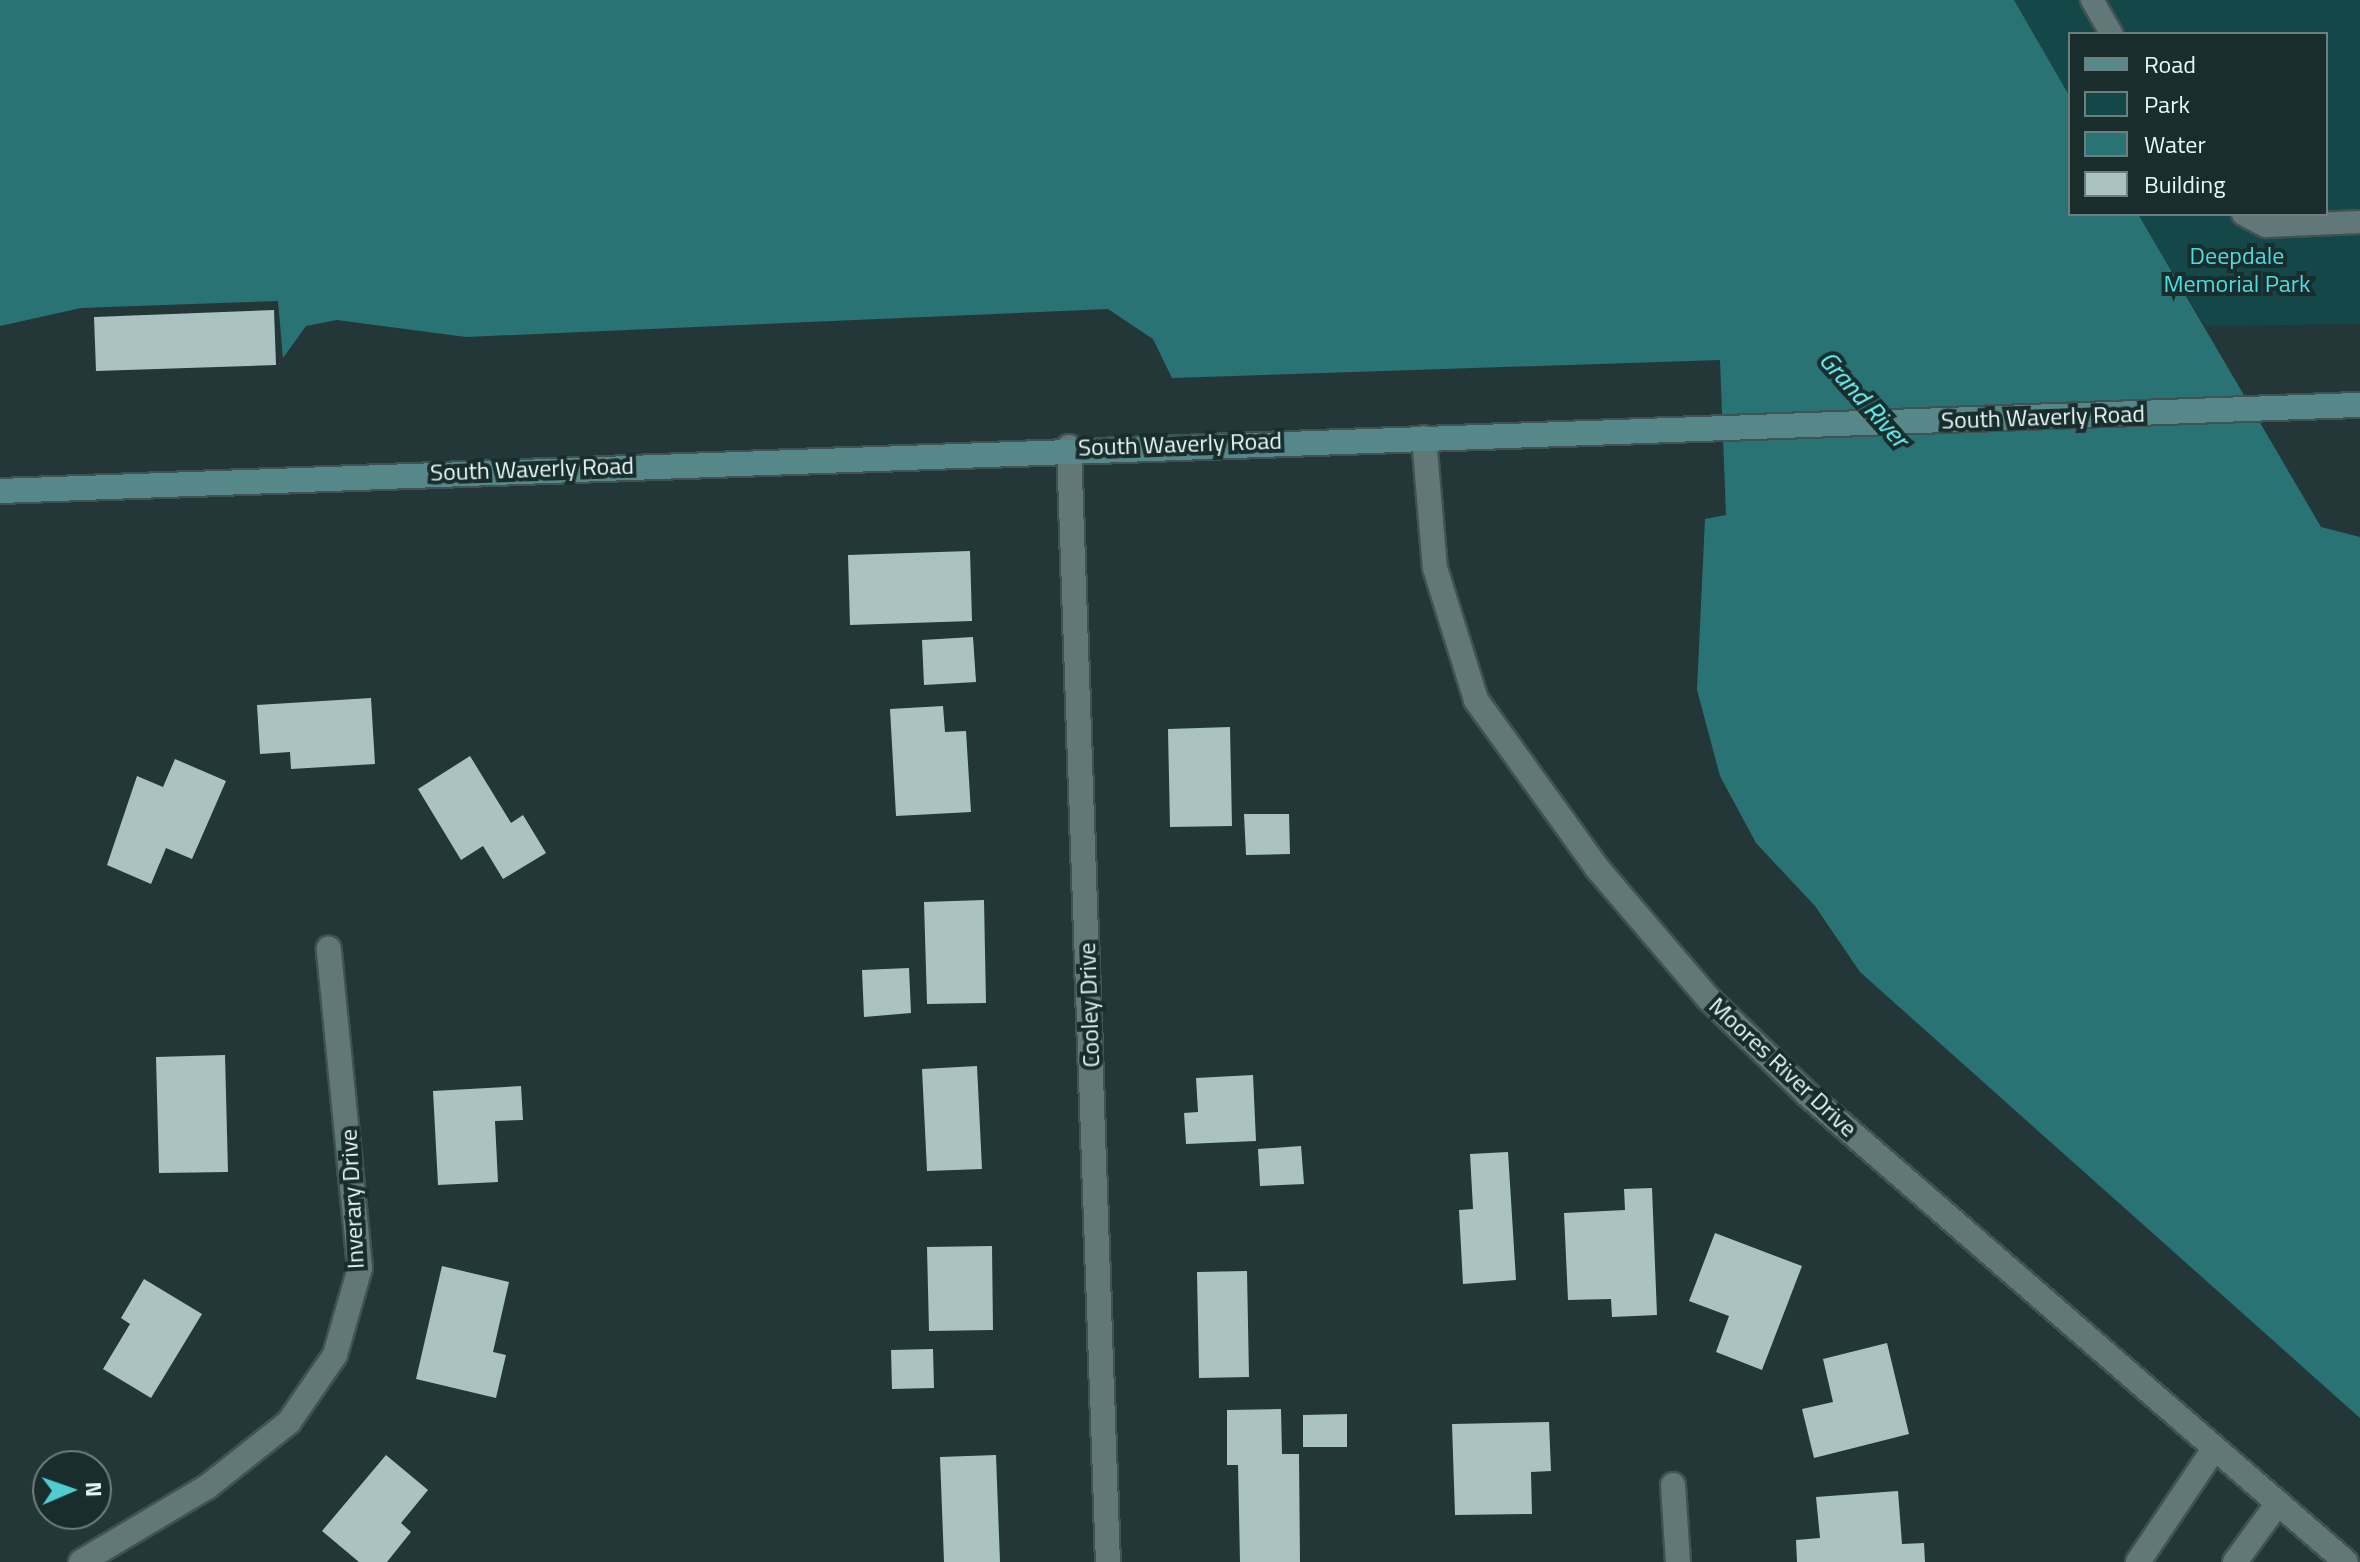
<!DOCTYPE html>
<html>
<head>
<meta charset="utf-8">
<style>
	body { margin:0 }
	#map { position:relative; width:2360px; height:1562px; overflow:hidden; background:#233738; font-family:"Titillium Web",sans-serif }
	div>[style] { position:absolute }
	.green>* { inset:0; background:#144748 }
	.water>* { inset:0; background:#297375 }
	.building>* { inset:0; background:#aac2c2 }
	.roads { filter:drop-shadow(2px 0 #405253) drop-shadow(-2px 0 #405253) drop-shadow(0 2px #405253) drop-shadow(0 -2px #405253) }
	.service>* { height:22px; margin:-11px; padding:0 11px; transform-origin:11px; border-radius:11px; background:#617778 }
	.minor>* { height:24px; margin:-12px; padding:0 12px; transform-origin:12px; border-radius:12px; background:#617778 }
	.tertiary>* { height:24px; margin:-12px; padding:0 12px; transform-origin:12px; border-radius:12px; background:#617778 }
	.secondary>* { height:24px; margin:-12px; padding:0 12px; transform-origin:12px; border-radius:12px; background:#578889 }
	span { translate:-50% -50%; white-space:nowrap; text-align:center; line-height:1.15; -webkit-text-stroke:8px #192d2d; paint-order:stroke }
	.park-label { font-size:24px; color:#4cdce0 }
	.street-label { font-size:24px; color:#eaf7f7 }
	.water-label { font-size:26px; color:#6ef8fd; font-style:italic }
	.legend { position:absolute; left:2068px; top:32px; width:260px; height:184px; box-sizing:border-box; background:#192d2d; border:2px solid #6d7e7e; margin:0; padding:10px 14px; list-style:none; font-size:24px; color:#eaf7f7 }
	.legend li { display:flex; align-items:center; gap:16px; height:40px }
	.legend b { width:40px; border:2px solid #6d7e7e }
	.north { position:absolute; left:32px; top:1450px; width:80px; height:80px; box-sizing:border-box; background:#192d2d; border:2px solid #6d7e7e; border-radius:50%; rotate:88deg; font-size:22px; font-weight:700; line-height:32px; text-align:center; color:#eaf7f7 }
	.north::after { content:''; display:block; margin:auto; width:28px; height:36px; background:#52ccd0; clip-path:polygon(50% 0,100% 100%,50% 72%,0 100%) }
</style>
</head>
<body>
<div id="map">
	<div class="green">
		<i style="clip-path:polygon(2014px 0,2360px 0,2360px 324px,2205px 326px,2138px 214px,2326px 214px,2326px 34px,2070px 34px,2070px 97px)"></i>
	</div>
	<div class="water">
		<i style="clip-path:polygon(0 0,2014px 0,2070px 97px,2070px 214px,2138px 214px,2321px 527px,2360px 537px,2360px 1418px,1860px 972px,1815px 906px,1756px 843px,1720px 776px,1697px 690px,1705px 519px,1726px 515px,1720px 360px,1172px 378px,1153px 339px,1108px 309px,466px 337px,337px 320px,306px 326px,283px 358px,278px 301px,81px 308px,0 326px)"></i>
	</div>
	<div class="building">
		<i style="clip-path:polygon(274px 310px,276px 365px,96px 371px,94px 317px)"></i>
		<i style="clip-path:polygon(970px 551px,972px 621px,850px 625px,848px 555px)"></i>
		<i style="clip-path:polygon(973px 637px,976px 682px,924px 685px,922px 640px)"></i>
		<i style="clip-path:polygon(371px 698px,375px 764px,291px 769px,290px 752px,260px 754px,257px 705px)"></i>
		<i style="clip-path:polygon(943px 706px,945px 732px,966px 731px,971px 812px,896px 816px,890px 709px)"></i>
		<i style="clip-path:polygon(1230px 727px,1232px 826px,1170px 827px,1168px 729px)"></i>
		<i style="clip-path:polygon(470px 756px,511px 823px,523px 815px,546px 853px,503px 879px,483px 846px,461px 860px,418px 789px)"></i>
		<i style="clip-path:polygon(175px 759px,226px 781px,192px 859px,166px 848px,151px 884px,107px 865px,137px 776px,163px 787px)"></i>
		<i style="clip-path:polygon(1244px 814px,1289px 814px,1290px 854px,1246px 855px)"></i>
		<i style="clip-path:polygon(984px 900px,986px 1003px,927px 1004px,924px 902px)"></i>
		<i style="clip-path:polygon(909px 968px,911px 1013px,864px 1017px,862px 970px)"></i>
		<i style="clip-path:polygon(225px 1055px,228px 1172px,159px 1173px,156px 1057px)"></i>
		<i style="clip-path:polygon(977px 1066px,982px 1169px,927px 1171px,922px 1069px)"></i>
		<i style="clip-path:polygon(1253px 1075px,1256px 1141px,1186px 1144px,1184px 1113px,1198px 1112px,1196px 1078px)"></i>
		<i style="clip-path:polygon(521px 1086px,523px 1120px,495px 1121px,498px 1182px,438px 1185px,433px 1091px)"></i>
		<i style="clip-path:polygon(1301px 1146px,1304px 1184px,1260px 1186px,1258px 1149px)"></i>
		<i style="clip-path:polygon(1508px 1152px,1516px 1280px,1463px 1284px,1459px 1210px,1473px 1209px,1470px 1154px)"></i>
		<i style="clip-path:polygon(1652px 1188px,1657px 1315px,1612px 1317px,1611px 1299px,1568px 1300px,1564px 1213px,1625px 1210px,1624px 1189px)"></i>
		<i style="clip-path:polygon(1715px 1233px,1802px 1266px,1762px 1370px,1716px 1352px,1729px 1316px,1689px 1301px)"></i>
		<i style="clip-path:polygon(992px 1246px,993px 1330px,929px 1331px,927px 1247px)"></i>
		<i style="clip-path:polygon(442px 1266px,509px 1282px,493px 1352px,506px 1355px,496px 1398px,416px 1379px)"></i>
		<i style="clip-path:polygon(1247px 1271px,1249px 1377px,1199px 1378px,1197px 1272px)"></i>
		<i style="clip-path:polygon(144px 1279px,202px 1314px,151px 1398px,103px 1369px,130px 1324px,121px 1318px)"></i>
		<i style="clip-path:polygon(1887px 1343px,1909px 1434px,1814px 1458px,1802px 1409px,1833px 1402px,1823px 1359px)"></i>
		<i style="clip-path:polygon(933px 1349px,934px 1388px,892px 1389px,891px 1350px)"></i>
		<i style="clip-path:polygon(1281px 1409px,1282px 1454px,1299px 1454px,1300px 1562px,1240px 1562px,1238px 1465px,1227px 1465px,1227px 1410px)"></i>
		<i style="clip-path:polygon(1347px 1414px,1347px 1447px,1303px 1447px,1303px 1415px)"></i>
		<i style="clip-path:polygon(1549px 1422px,1551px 1471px,1531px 1472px,1532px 1514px,1455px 1515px,1452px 1424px)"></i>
		<i style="clip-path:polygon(386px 1455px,428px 1490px,401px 1523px,411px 1532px,387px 1562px,359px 1562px,322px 1531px)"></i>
		<i style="clip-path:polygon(996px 1455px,1000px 1562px,944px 1562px,940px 1457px)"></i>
		<i style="clip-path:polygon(1898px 1491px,1902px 1544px,1924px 1543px,1925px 1562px,1797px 1562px,1796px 1540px,1820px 1538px,1816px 1497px)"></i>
	</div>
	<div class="roads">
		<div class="service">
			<i style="left:2092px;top:0;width:39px;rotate:60deg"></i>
			<i style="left:2243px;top:214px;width:26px;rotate:28deg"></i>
			<i style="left:2266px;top:226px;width:94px;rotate:-2.4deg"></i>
		</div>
		<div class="minor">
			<i style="left:1069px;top:447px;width:1116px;rotate:88deg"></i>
			<i style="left:1673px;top:1485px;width:77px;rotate:86.3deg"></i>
			<i style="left:81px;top:1562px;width:147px;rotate:-30.8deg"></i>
			<i style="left:207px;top:1487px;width:105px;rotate:-38.4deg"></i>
			<i style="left:289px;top:1422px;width:81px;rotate:-55.5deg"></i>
			<i style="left:335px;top:1355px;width:91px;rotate:-74deg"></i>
			<i style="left:360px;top:1268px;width:321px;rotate:-95.6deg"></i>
			<i style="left:2138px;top:1562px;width:136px;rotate:-56.1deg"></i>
			<i style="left:2235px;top:1562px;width:73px;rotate:-53.9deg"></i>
		</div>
		<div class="tertiary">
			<i style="left:1424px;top:438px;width:130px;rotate:85.2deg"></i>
			<i style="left:1435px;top:568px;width:138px;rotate:72.7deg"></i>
			<i style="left:1476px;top:700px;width:207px;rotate:54.2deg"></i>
			<i style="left:1597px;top:868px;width:172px;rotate:49.5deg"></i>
			<i style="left:1709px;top:999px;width:138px;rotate:44.1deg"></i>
			<i style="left:1808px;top:1095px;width:712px;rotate:40.96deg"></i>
		</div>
		<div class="secondary">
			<i style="left:0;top:491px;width:2362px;rotate:-2.09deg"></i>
		</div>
	</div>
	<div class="park-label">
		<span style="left:2237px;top:270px">Deepdale<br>Memorial Park</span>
	</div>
	<div class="street-label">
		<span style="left:2043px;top:417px;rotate:-2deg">South Waverly Road</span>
		<span style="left:1180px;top:444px;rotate:-2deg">South Waverly Road</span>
		<span style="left:532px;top:469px;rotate:-2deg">South Waverly Road</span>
		<span style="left:1089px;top:1005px;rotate:-92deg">Cooley Drive</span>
		<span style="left:1783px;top:1067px;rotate:43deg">Moores River Drive</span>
		<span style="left:352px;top:1199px;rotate:-93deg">Inverary Drive</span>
	</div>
	<div class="water-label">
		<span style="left:1864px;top:399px;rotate:48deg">Grand River</span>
	</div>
	<ul class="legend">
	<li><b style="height:10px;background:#578889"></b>Road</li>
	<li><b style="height:22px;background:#144748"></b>Park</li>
	<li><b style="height:22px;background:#297375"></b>Water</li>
	<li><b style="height:22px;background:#aac2c2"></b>Building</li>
	</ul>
	<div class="north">N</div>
</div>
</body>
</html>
